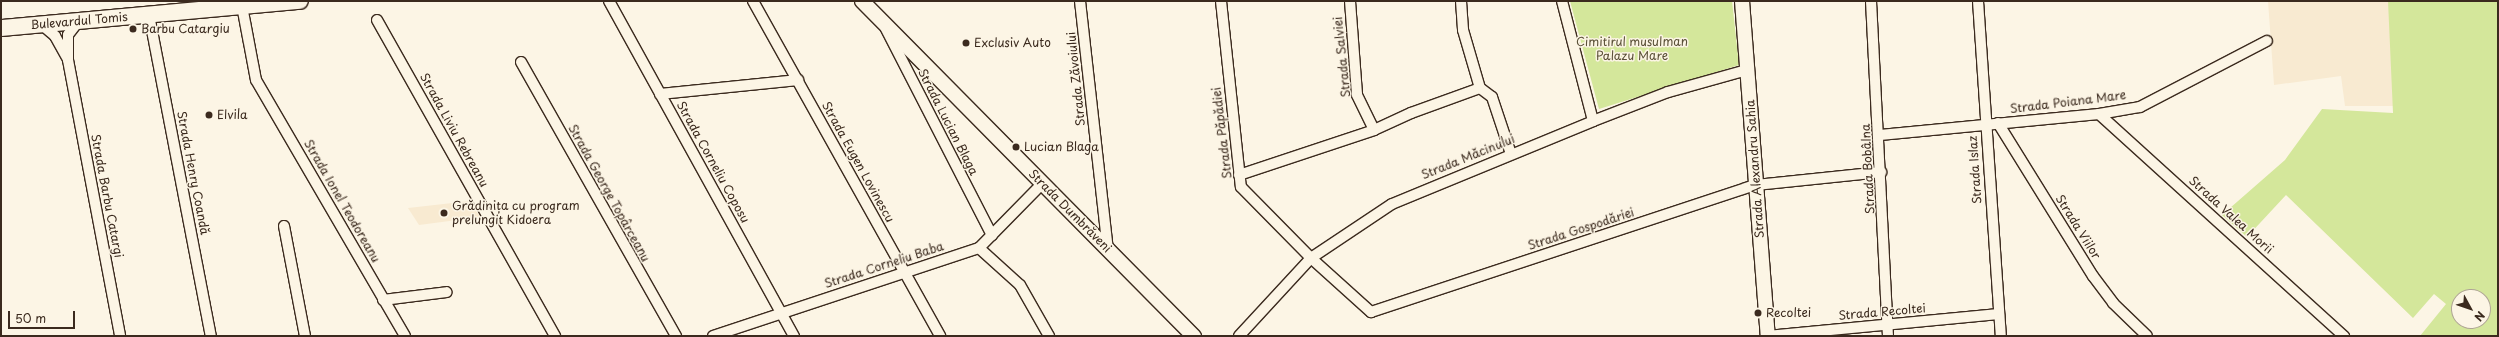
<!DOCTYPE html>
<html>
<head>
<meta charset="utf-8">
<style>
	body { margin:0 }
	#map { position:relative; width:2499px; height:337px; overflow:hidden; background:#fcf5e5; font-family:"Playpen Sans",sans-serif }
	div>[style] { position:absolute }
	.built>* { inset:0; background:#f8ead1 }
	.green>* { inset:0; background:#d4e79b }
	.roads { filter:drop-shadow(1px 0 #3b2a1e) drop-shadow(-1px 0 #3b2a1e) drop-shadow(0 1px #3b2a1e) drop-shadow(0 -1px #3b2a1e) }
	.street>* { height:10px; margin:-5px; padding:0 5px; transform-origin:5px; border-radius:5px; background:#fcf5e5 }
	.secondary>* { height:14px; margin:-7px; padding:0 7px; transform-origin:7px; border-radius:7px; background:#fcf5e5 }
	.primary>* { height:16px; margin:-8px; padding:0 8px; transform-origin:8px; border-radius:8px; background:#fcf5e5 }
	.dots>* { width:11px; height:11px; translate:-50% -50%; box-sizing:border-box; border:2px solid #fcf5e5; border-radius:50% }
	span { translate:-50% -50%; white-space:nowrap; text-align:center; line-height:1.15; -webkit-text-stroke:3px #fcf5e5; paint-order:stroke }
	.street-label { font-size:12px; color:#3b2a1e }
	.poi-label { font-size:12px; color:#3b2a1e }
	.left { translate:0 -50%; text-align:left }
	.park-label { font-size:12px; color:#5a5037 }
	.frame { position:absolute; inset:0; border:2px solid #3b2a1e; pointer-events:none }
	.north { position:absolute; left:2451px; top:289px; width:40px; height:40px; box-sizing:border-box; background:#fcf5e5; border:1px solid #afa495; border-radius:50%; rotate:130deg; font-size:11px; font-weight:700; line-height:16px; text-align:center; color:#3b2a1e }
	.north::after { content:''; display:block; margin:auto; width:14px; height:18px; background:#3b2a1e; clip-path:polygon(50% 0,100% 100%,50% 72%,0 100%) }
	.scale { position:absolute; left:8px; top:311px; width:67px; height:18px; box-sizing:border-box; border:2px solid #3b2a1e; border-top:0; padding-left:5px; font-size:12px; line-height:14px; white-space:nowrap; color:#3b2a1e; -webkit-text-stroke:3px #fcf5e5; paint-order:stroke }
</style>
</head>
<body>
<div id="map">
	<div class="built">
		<i style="clip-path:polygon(2268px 1px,2391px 1px,2398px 106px,2345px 106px,2341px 76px,2274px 85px)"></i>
		<i style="clip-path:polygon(470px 201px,480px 217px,419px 225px,408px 208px)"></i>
	</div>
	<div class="green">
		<i style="clip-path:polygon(1570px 1px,1732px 1px,1739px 65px,1599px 109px)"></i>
		<i style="clip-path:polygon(evenodd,2388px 1px,2498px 1px,2498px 336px,2420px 336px,2446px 304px,2434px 294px,2413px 318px,2286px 195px,2247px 237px,2222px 215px,2285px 160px,2322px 109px,2393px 113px,2388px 1px,2459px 297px,2483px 297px,2483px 321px,2459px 321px,2459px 297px)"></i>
	</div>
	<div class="roads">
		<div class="street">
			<i style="left:609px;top:1px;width:383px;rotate:61.1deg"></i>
			<i style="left:753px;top:1px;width:384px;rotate:60.8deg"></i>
			<i style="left:1080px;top:1px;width:251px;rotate:83.6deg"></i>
			<i style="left:1221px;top:1px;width:187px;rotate:83.9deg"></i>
			<i style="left:1241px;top:187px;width:100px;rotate:45.4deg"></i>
			<i style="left:1311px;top:258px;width:81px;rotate:42deg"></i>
			<i style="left:1371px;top:312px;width:405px;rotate:-18.3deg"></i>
			<i style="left:1756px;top:185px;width:126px;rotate:-5.9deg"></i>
			<i style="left:1350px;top:1px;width:94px;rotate:85.7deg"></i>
			<i style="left:1357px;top:95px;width:39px;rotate:64deg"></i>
			<i style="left:1461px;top:1px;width:29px;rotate:86deg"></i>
			<i style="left:1463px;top:30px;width:60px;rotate:73.7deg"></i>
			<i style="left:1480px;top:88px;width:15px;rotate:37deg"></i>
			<i style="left:1492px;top:97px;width:60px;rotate:71.6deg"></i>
			<i style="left:1562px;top:1px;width:124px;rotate:75.5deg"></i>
			<i style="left:1871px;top:1px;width:335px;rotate:87.1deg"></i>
			<i style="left:1978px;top:1px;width:336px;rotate:86.1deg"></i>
			<i style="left:242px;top:6px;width:75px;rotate:79.3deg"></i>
			<i style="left:256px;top:80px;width:296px;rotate:59.8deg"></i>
			<i style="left:149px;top:15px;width:327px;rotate:79.1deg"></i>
			<i style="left:377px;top:20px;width:363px;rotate:60.6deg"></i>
			<i style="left:78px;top:22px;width:16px;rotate:128deg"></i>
			<i style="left:68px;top:35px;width:25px;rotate:90deg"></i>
			<i style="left:68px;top:60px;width:281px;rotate:79.3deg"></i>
			<i style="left:42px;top:25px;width:17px;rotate:40deg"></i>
			<i style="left:55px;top:36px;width:25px;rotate:61deg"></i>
			<i style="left:886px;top:29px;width:232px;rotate:62.8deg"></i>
			<i style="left:521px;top:62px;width:315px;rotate:60.5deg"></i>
			<i style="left:660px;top:94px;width:139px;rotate:-5.8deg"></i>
			<i style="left:2099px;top:114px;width:331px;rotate:42.2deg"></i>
			<i style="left:1998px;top:123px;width:180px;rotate:58.2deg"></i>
			<i style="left:2093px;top:276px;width:34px;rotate:53deg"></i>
			<i style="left:2113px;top:303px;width:47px;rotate:44.1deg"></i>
			<i style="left:1880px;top:135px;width:220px;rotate:-5.5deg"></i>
			<i style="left:2099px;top:114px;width:42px;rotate:-9.7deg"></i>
			<i style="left:2140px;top:107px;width:143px;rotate:-27.5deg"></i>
			<i style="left:1239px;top:175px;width:142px;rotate:-18.4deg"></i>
			<i style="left:1374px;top:130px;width:41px;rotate:-24.7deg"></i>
			<i style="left:1411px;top:113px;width:73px;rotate:-19.9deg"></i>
			<i style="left:284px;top:226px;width:112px;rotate:79.2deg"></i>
			<i style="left:979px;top:248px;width:55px;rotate:42.1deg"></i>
			<i style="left:1020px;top:285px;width:59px;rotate:60.4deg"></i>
			<i style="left:383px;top:300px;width:64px;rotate:-7.1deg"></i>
			<i style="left:713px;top:336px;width:280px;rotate:-18.3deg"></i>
			<i style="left:979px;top:248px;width:90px;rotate:-45.5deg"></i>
			<i style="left:1239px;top:336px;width:106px;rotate:-47.3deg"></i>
			<i style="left:1311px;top:258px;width:97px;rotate:-33.7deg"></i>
			<i style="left:1392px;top:204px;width:217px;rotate:-22.4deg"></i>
			<i style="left:1593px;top:121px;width:80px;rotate:-21.1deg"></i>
			<i style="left:1668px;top:92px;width:82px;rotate:-15.6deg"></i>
			<i style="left:1767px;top:336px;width:233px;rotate:-5.4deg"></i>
		</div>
		<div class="secondary">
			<i style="left:862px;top:1px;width:472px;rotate:45.3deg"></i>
			<i style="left:1742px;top:1px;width:336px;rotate:85.6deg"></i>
		</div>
		<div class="primary">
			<i style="left:1px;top:28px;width:300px;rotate:-5.2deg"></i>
		</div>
	</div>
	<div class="dots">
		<i style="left:133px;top:29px;background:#3b2a1e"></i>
		<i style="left:966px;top:43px;background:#3b2a1e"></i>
		<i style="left:209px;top:115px;background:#3b2a1e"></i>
		<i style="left:1016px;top:147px;background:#3b2a1e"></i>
		<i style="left:444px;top:213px;background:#3b2a1e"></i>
		<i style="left:1758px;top:313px;background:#3b2a1e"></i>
	</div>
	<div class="street-label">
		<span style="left:79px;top:21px;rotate:-5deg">Bulevardul Tomis</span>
		<span style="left:1342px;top:57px;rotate:-96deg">Strada Salviei</span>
		<span style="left:1076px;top:79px;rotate:-96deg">Strada Zăvoiului</span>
		<span style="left:2068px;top:102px;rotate:-7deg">Strada Poiana Mare</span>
		<span style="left:948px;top:122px;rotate:63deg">Strada Lucian Blaga</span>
		<span style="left:454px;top:130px;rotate:61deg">Strada Liviu Rebreanu</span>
		<span style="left:1222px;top:133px;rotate:-97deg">Strada Păpădiei</span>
		<span style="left:1468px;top:157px;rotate:-22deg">Strada Măcinului</span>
		<span style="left:713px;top:162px;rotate:61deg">Strada Corneliu Coposu</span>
		<span style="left:858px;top:162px;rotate:61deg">Strada Eugen Lovinescu</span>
		<span style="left:1755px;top:169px;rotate:-94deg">Strada Alexandru Sahia</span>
		<span style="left:1868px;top:169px;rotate:-93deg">Strada Bobâlna</span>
		<span style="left:1975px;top:170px;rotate:-94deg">Strada Islaz</span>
		<span style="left:193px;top:173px;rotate:79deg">Strada Henry Coandă</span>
		<span style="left:609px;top:193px;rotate:61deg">Strada George Topârceanu</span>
		<span style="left:107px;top:196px;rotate:79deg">Strada Barbu Catargi</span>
		<span style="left:342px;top:201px;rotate:60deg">Strada Ionel Teodoreanu</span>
		<span style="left:1070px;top:211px;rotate:45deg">Strada Dumbrăveni</span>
		<span style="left:2231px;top:215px;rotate:42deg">Strada Valea Morii</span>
		<span style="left:2078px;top:227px;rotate:58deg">Strada Viilor</span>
		<span style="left:1581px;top:229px;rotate:-18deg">Strada Gospodăriei</span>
		<span style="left:884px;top:265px;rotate:-18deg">Strada Corneliu Baba</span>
		<span style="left:1882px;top:312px;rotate:-5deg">Strada Recoltei</span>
	</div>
	<div class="poi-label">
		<span class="left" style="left:141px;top:29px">Barbu Catargiu</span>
		<span class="left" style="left:974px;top:43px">Exclusiv Auto</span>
		<span class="left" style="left:217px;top:115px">Elvila</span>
		<span class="left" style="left:1024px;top:147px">Lucian Blaga</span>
		<span class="left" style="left:452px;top:213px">Grădinița cu program<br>prelungit Kidoera</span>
		<span class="left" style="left:1766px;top:313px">Recoltei</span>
	</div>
	<div class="park-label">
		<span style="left:1632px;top:49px">Cimitirul musulman<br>Palazu Mare</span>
	</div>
	<div class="frame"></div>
	<div class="north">N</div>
	<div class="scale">50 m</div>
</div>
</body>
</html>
